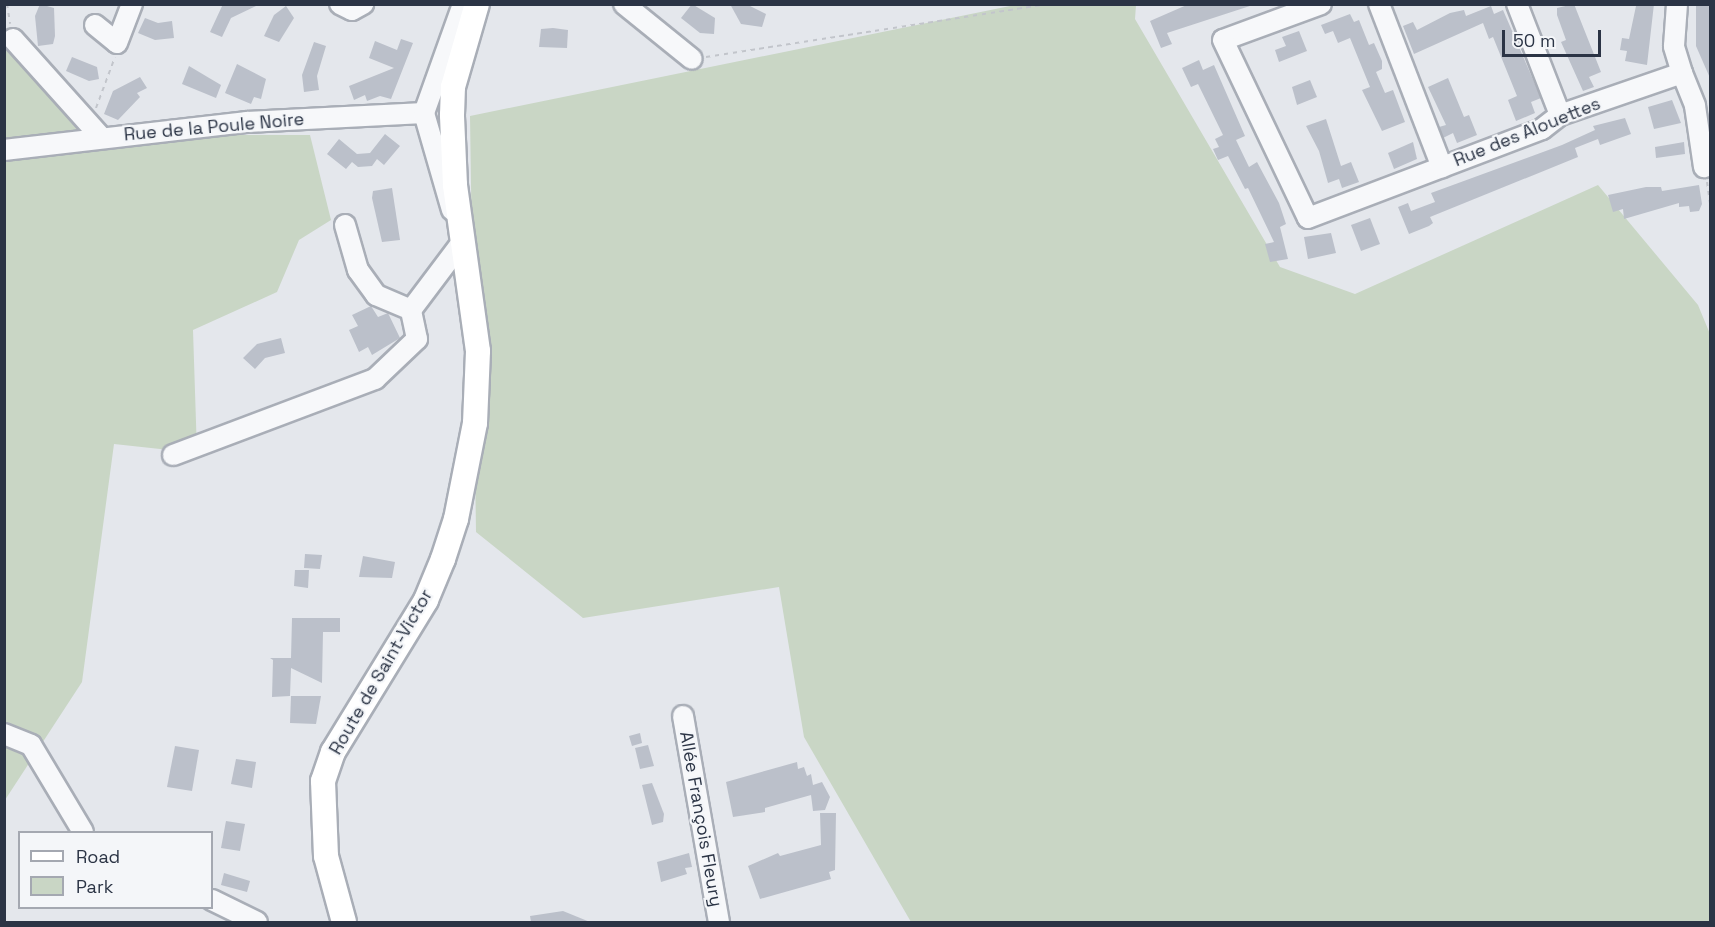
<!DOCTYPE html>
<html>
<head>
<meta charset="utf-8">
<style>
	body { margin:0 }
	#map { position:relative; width:1715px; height:927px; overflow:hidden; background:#e4e7ec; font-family:"Space Grotesk",sans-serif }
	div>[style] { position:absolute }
	.green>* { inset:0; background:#c9d6c5 }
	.building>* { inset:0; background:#bbc0ca }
	.path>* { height:2px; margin-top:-1px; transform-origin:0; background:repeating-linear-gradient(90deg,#c2c5cb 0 4.5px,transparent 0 9px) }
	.roads { filter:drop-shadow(2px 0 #a9aeb7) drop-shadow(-2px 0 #a9aeb7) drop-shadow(0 2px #a9aeb7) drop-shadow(0 -2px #a9aeb7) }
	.minor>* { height:20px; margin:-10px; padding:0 10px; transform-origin:10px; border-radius:10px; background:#f7f8fa }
	.major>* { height:24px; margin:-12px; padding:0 12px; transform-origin:12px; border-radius:12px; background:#fff }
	span { translate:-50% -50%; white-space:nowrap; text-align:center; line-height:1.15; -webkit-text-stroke:4.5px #f4f6f9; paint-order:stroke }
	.street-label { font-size:18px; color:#2b3445 }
	.frame { position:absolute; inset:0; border:6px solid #2b3445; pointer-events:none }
	.legend { position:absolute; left:18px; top:831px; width:195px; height:78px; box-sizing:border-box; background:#f4f6f9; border:2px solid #a4a8b1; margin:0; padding:8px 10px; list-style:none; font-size:18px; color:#2b3445 }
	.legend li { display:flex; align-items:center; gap:12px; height:30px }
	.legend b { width:30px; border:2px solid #a4a8b1 }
	.scale { position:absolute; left:1502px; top:30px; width:99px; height:27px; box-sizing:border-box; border:3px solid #2b3445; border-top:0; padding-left:8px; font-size:18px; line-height:21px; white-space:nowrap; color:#2b3445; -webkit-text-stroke:4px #f4f6f9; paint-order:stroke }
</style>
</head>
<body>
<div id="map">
	<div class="green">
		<i style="clip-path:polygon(1015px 5px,1136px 5px,1135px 19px,1280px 267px,1355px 294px,1598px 185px,1698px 305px,1710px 334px,1710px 922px,911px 922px,804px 737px,779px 587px,583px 618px,476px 532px,470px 116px)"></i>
		<i style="clip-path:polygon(5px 40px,88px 141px,149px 135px,310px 135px,331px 220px,299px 240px,277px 292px,193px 330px,197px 453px,114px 444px,82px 682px,5px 800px)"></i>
	</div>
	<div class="building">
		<i style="clip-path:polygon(40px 4px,54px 8px,55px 36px,53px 44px,38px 46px,35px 16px)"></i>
		<i style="clip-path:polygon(223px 4px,260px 4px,231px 18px,222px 37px,210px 32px)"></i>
		<i style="clip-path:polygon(692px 4px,715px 18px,714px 34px,700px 33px,681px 18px)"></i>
		<i style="clip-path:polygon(730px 4px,746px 4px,766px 14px,762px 27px,741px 24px)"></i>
		<i style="clip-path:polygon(1189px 4px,1253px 4px,1253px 5px,1167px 33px,1172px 44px,1161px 48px,1150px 21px)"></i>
		<i style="clip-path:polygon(1574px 4px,1601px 72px,1589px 77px,1594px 87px,1583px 91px,1561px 42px,1566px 40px,1557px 15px,1557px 8px)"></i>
		<i style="clip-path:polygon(1654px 4px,1647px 65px,1625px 61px,1627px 51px,1620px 50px,1622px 38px,1629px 39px,1636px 6px)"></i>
		<i style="clip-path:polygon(1696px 4px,1710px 4px,1710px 78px,1696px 46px)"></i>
		<i style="clip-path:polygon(286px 6px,294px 18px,279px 42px,264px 36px,274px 15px)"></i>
		<i style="clip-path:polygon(1491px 6px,1494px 14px,1503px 10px,1541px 98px,1531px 102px,1535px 113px,1516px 121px,1508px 100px,1517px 96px,1493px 37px,1489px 39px,1483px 23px,1414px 54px,1403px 26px,1413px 22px,1417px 30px,1450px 13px,1464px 10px,1466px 16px)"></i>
		<i style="clip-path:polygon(1350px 14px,1354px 22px,1359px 20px,1369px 45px,1374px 43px,1382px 61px,1382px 69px,1376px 72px,1385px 93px,1393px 90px,1405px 122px,1382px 131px,1362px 90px,1370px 87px,1350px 38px,1338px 43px,1333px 31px,1325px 34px,1321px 25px)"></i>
		<i style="clip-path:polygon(145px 18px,158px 23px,172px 21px,174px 38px,155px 40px,138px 33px)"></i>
		<i style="clip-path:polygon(553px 28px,568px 30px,567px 48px,539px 47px,541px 29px)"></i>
		<i style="clip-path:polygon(1299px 31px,1307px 51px,1279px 62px,1275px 50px,1286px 46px,1282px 37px)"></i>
		<i style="clip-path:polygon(401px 39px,413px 43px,391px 99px,380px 96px,367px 101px,365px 95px,354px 100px,349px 86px,394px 68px,369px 58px,375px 41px,397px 50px)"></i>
		<i style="clip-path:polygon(314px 42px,326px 46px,317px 76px,319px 90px,304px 92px,302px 75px)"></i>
		<i style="clip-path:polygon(72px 57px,97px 67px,99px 79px,89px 81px,66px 71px)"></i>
		<i style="clip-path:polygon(1199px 60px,1203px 70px,1214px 65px,1245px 136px,1236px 140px,1249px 167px,1257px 162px,1279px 203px,1286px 224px,1280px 227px,1288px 259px,1270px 262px,1265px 244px,1274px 242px,1248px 188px,1245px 189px,1228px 156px,1218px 160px,1213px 149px,1219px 147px,1215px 139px,1223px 135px,1198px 84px,1191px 87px,1182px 68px)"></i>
		<i style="clip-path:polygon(237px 64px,266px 79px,261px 99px,254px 97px,251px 104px,225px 93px)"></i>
		<i style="clip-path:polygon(189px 66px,221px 85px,216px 98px,182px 84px)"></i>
		<i style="clip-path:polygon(140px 77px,147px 88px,137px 93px,140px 97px,118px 120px,104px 114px,113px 91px)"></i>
		<i style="clip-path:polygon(1448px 78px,1464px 117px,1469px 115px,1477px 135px,1457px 143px,1453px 133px,1443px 138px,1439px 127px,1446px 125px,1428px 87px)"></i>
		<i style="clip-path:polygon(1310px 80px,1317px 97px,1297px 105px,1292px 87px)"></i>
		<i style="clip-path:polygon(1672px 100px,1681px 123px,1654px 129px,1648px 107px)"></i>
		<i style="clip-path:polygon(1625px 118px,1631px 134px,1600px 145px,1598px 139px,1575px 148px,1578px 157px,1430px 217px,1433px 223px,1429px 226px,1409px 234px,1398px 207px,1408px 203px,1411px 211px,1435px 202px,1431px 193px,1562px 145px,1595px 130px,1593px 126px)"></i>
		<i style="clip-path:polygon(1326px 119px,1341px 166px,1351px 162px,1359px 182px,1342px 188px,1339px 179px,1328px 183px,1319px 151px,1306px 126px)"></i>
		<i style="clip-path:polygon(385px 134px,400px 146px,384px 165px,377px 159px,372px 166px,358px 167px,352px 162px,346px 169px,327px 154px,339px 139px,357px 154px,370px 153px)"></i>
		<i style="clip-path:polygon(1413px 142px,1417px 159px,1394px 169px,1388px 153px)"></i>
		<i style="clip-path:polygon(1684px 142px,1685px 154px,1656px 158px,1655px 147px)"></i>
		<i style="clip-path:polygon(1699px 185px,1702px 204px,1699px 211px,1690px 212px,1689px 206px,1679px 207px,1679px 203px,1624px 219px,1623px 209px,1613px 212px,1608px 195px,1646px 187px,1661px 187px,1662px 191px)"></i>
		<i style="clip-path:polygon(392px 188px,400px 240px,382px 242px,372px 198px,373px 191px)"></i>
		<i style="clip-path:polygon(1370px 218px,1380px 244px,1361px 251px,1351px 225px)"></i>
		<i style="clip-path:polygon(1331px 233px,1336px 253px,1308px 259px,1304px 237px)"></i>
		<i style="clip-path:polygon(371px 306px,378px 317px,388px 313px,400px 338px,372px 355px,368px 347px,359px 352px,349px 330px,358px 326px,352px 315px)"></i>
		<i style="clip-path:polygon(281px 338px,285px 353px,265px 358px,255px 369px,243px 358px,257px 344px)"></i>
		<i style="clip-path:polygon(305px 554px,322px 555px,320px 569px,304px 568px)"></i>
		<i style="clip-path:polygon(363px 556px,395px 562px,392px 578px,359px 577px)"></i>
		<i style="clip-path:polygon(295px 570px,309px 570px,308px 588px,294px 586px)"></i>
		<i style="clip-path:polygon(292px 618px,340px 618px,340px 632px,323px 632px,322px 683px,291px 668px,290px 696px,272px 697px,273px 660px,270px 658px,291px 658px)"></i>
		<i style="clip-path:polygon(291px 696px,321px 696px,316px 724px,290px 723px)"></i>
		<i style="clip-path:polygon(640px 733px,642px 743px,632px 746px,629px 736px)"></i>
		<i style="clip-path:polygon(648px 745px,654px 766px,640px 769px,635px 748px)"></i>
		<i style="clip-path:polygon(175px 746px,199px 750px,192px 791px,167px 787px)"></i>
		<i style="clip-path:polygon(236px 759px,256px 762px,252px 788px,231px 784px)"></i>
		<i style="clip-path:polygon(797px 762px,798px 769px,804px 767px,807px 776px,811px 774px,813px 785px,822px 782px,830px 797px,825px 810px,813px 811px,811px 795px,765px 808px,765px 812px,733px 817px,726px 782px)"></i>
		<i style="clip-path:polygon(652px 783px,664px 814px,663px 822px,652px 825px,642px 785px)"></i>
		<i style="clip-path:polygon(820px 813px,836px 813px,835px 870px,829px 872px,831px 879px,760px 899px,748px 866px,778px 853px,780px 856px,821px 845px)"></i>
		<i style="clip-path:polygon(226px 821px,245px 824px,240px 851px,221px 848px)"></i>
		<i style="clip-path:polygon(689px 853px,692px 867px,685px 868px,687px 874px,661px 882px,657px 862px)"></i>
		<i style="clip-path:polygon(224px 873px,250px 881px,247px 892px,221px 885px)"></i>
		<i style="clip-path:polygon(563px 911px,590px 922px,531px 922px,530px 916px)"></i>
	</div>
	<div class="path">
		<i style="left:7px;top:4px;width:20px;rotate:81deg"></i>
		<i style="left:706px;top:57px;width:346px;rotate:-8.8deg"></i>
		<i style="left:96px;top:108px;width:54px;rotate:-69.6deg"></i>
		<i style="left:1707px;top:182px;width:22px;rotate:82deg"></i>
	</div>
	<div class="roads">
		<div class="minor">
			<i style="left:340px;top:4px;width:13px;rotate:27deg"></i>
			<i style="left:352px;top:10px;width:13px;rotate:-29deg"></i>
			<i style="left:624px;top:4px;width:87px;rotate:39deg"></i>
			<i style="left:1321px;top:4px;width:104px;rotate:159.8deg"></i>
			<i style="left:1223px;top:40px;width:197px;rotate:64.5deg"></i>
			<i style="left:1308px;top:218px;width:250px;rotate:-20.8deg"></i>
			<i style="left:1542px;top:129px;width:23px;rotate:-38deg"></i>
			<i style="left:1560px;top:115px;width:129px;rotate:-19deg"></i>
			<i style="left:1682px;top:73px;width:28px;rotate:-107deg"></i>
			<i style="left:1674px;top:46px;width:42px;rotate:-85.9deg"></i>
			<i style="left:1379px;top:4px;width:175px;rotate:68.9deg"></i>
			<i style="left:1517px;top:4px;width:119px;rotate:68.8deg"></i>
			<i style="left:95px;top:25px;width:28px;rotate:39deg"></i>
			<i style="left:117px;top:43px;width:42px;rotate:-69deg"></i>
			<i style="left:13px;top:39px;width:132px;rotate:48.1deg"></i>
			<i style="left:1682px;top:73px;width:35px;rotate:68deg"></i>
			<i style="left:1695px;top:106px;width:62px;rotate:81.6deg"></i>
			<i style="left:4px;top:150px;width:245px;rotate:-6.6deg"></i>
			<i style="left:247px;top:122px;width:177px;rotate:-2.9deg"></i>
			<i style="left:452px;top:210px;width:101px;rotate:-106.1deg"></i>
			<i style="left:424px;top:113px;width:116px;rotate:-70.3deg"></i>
			<i style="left:345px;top:225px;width:47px;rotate:73.9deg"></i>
			<i style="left:358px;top:270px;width:31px;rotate:54deg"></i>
			<i style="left:376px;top:295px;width:38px;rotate:23deg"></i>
			<i style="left:411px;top:310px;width:86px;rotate:-53deg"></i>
			<i style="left:173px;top:455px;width:216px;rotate:-20.6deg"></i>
			<i style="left:375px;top:379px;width:58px;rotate:-43.6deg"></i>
			<i style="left:417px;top:339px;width:30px;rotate:-102deg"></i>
			<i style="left:683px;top:716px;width:209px;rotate:80.1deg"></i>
			<i style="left:4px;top:734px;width:29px;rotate:22deg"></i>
			<i style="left:31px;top:745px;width:101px;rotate:59.1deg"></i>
			<i style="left:212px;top:900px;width:50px;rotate:26.1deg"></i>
		</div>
		<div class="major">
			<i style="left:344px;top:922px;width:68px;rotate:-105.3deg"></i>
			<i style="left:326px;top:856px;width:75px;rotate:-92.3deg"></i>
			<i style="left:323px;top:781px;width:31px;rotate:-71deg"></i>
			<i style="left:333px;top:752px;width:178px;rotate:-58.5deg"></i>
			<i style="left:426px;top:600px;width:44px;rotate:-67.5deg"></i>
			<i style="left:443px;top:559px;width:42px;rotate:-72deg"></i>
			<i style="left:456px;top:519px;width:98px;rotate:-78.8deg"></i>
			<i style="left:475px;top:423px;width:72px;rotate:-87.6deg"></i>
			<i style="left:478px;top:351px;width:168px;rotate:-97.9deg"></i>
			<i style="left:455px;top:185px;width:70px;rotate:-92.5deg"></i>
			<i style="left:452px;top:115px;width:28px;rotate:-88deg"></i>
			<i style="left:453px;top:87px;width:86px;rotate:-73.9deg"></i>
		</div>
	</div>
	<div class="street-label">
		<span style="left:214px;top:127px;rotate:-5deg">Rue de la Poule Noire</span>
		<span style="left:1527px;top:132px;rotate:-22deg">Rue des Alouettes</span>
		<span style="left:381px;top:672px;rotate:-60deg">Route de Saint-Victor</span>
		<span style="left:701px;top:819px;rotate:80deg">Allée François Fleury</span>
	</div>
	<div class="frame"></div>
	<ul class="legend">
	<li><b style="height:8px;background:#fff"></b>Road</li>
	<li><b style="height:16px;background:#c9d6c5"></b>Park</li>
	</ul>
	<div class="scale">50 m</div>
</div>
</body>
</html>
